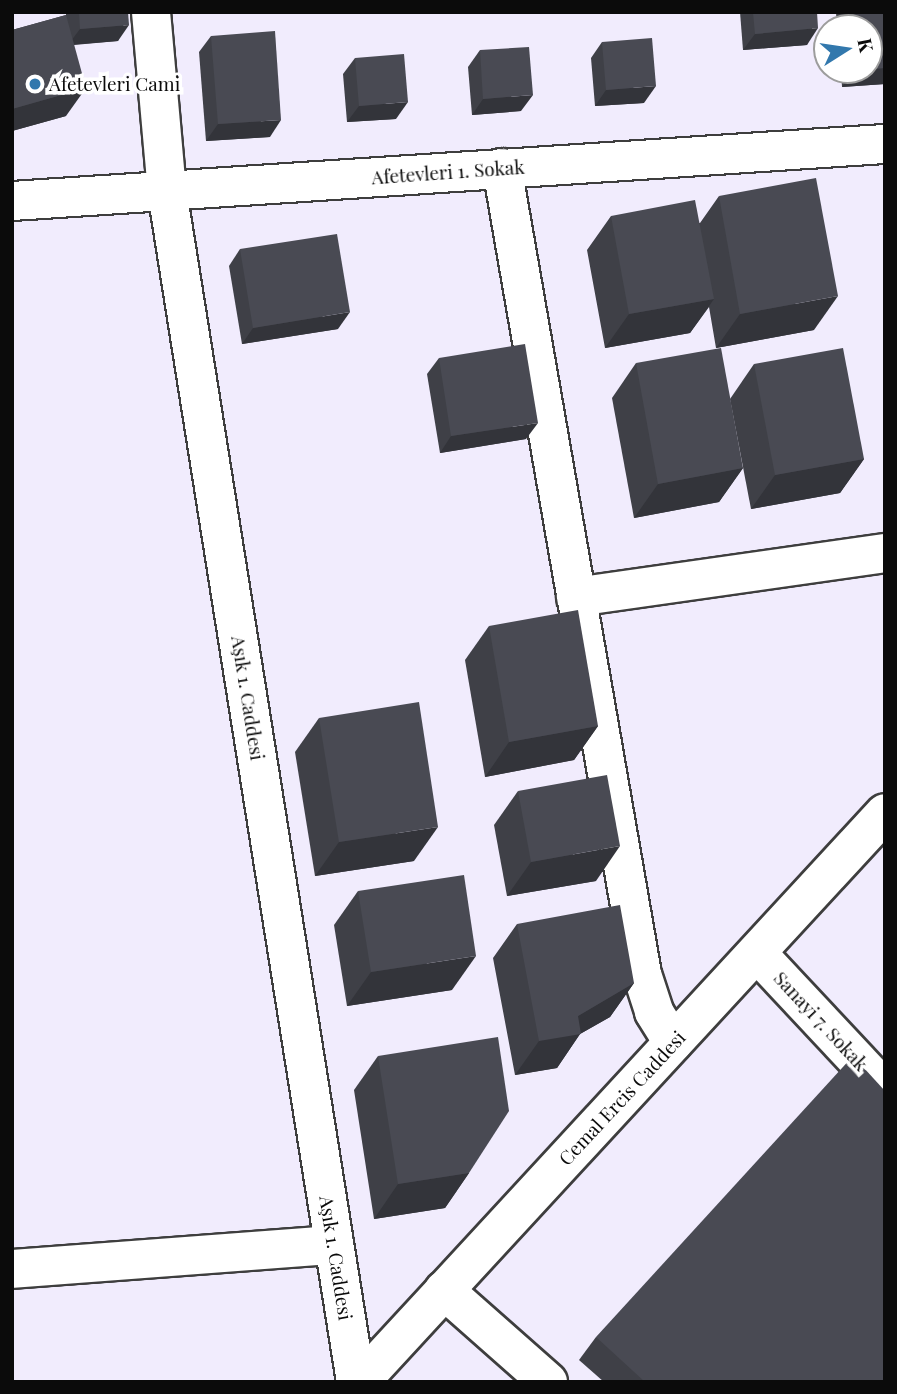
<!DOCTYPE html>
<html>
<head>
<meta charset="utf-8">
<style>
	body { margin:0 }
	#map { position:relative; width:897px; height:1394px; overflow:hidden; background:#f1ecfd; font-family:"Playfair Display",serif }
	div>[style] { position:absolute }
	.roads { filter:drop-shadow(2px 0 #3e3e3e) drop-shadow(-2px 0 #3e3e3e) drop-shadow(0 2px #3e3e3e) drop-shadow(0 -2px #3e3e3e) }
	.minor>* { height:38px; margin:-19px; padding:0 19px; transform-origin:19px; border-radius:19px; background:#fff }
	.wall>* { inset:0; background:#3f4047 }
	.shaded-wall>* { inset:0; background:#33343a }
	.building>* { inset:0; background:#494a53 }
	.dots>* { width:19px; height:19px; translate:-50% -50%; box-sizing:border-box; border:4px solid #fff; border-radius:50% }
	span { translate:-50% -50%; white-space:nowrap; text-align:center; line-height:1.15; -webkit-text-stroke:7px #fff; paint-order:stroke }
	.poi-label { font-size:19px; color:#0b0b0b }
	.left { translate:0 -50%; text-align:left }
	.street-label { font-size:19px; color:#0b0b0b }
	.frame { position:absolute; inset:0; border:14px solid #0b0b0b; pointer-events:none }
	.north { position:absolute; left:813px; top:14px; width:70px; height:70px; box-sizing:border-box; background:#fff; border:2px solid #9d9d9d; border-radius:50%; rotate:78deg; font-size:19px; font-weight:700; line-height:28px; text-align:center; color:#0b0b0b }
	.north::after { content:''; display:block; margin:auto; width:24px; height:32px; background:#3278ad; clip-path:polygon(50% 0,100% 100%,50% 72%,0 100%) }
</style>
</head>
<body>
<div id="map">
	<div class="roads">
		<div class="minor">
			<i style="left:151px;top:12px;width:180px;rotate:84.9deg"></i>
			<i style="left:167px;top:191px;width:1206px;rotate:80.98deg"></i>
			<i style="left:502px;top:168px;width:818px;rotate:80.15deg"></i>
			<i style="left:642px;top:974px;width:40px;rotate:72deg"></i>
			<i style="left:654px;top:1012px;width:36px;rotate:58deg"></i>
			<i style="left:12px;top:201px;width:875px;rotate:-3.74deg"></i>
			<i style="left:576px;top:597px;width:312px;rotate:-8.1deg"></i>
			<i style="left:757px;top:953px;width:187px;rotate:46.9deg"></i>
			<i style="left:12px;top:1269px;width:323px;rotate:-4.3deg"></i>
			<i style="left:444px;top:1290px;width:139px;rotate:41.5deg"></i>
			<i style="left:360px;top:1382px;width:774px;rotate:-47.3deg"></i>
		</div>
	</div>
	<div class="wall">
		<i style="clip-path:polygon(66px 12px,128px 12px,118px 41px,74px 45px,66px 116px,12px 131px,12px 30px,66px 15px)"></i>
		<i style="clip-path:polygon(740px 12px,817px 12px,807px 45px,743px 50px)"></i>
		<i style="clip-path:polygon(836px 12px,885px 12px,885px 84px,842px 87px,841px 70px,869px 70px,869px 28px,837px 28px)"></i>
		<i style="clip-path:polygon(211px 36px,270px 137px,206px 141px,199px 52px)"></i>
		<i style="clip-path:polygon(602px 42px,644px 103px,595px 106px,591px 58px)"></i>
		<i style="clip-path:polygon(480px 50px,521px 111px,472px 115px,468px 67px)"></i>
		<i style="clip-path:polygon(355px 58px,396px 119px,347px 122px,343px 74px)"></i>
		<i style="clip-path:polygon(719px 196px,814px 330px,716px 348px,709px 307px,690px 333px,605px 348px,587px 250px,611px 216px,700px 223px)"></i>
		<i style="clip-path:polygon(240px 249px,338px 329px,242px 344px,229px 266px)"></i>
		<i style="clip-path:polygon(439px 358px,526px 439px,440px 453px,427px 374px)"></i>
		<i style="clip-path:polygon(636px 363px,743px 468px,719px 502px,634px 518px,612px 398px)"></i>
		<i style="clip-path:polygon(754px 364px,864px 459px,840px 493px,751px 509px,730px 399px)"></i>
		<i style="clip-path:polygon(489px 626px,598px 726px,574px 760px,485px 777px,465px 660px)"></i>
		<i style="clip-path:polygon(319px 718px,414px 861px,315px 876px,295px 752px)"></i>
		<i style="clip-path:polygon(518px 791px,596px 881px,507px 896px,494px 825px)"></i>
		<i style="clip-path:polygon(358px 891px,452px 990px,347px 1006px,334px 925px)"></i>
		<i style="clip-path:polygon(517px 924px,634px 983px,610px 1017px,580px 1034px,557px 1068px,515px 1075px,493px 958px)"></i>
		<i style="clip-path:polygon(378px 1056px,469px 1173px,445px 1208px,374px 1219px,354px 1090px)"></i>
		<i style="clip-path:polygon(596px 1337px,885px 1382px,604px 1382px,579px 1360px)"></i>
	</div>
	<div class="shaded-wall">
		<i style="clip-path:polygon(129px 25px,118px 41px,68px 45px,80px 29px)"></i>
		<i style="clip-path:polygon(818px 28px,807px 45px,743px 50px,755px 34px)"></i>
		<i style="clip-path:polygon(885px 68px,885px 84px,842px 87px,854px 71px)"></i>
		<i style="clip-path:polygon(656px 86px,644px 103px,595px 106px,606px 90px)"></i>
		<i style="clip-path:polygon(86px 88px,66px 116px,12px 131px,12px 109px)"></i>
		<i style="clip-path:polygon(533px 95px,521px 111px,472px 115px,483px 99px)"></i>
		<i style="clip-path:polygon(408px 102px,396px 119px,347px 122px,359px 106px)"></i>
		<i style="clip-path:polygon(281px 120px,270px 137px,206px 141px,218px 124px)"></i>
		<i style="clip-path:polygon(838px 296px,814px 330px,716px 348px,740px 314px)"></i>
		<i style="clip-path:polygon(714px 299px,690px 333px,605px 348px,629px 314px)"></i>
		<i style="clip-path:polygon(350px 312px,338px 329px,242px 344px,253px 328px)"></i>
		<i style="clip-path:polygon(538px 423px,526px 439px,440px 453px,451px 436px)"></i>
		<i style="clip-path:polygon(864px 459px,840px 493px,751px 509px,775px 475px)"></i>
		<i style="clip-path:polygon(743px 468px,719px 502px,634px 518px,658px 484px)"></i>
		<i style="clip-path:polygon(598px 726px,574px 760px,485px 777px,509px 742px)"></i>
		<i style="clip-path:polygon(438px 827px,414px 861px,315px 876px,339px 842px)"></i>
		<i style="clip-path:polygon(620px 846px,596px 881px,507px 896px,531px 862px)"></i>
		<i style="clip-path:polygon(476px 956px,452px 990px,347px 1006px,371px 972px)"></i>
		<i style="clip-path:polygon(634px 983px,610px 1017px,580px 1034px,557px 1068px,515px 1075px,539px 1041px,578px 1016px)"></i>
		<i style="clip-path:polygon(469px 1173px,445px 1208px,374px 1219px,398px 1184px)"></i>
	</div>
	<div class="building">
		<i style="clip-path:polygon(79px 12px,128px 12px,129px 25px,80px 29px)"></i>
		<i style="clip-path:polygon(753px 12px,817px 12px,818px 28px,755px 34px)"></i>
		<i style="clip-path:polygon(849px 12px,885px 12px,885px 68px,869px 69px,869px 28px,850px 28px)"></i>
		<i style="clip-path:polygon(66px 15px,86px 88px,12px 109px,12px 30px)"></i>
		<i style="clip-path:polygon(275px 31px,281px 120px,218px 124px,211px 36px)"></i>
		<i style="clip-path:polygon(652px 38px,656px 86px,606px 90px,602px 42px)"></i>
		<i style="clip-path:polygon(529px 47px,533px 95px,483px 99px,480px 50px)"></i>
		<i style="clip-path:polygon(404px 54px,408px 102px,359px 106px,355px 58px)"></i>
		<i style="clip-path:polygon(816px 178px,838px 296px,740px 314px,719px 196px)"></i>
		<i style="clip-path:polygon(695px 200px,714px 299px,629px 314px,611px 216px)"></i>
		<i style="clip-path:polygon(337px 234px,350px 312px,253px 328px,240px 249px)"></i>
		<i style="clip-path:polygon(525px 344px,538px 423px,451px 436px,439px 358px)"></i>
		<i style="clip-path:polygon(721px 348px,743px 468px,658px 484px,636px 363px)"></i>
		<i style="clip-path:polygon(843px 348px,864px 459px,775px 475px,754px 364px)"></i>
		<i style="clip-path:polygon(578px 610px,598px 726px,509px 742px,489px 626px)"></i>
		<i style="clip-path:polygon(419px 702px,438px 827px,339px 842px,319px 718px)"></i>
		<i style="clip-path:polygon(607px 775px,620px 846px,531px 862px,518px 791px)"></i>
		<i style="clip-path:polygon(464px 875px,476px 956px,371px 972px,358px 891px)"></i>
		<i style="clip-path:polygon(620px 905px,634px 983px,578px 1016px,581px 1034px,539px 1041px,517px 924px)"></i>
		<i style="clip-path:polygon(498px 1037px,509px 1111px,469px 1173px,398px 1184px,378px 1056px)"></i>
		<i style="clip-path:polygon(853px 1056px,885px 1091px,885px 1382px,645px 1382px,596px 1337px)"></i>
	</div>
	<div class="dots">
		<i style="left:35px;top:84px;background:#3278ad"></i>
	</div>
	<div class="poi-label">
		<span class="left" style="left:49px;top:84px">Afetevleri Cami</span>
	</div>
	<div class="street-label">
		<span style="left:448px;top:172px;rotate:-4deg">Afetevleri 1. Sokak</span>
		<span style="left:248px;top:698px;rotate:81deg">Aşık 1. Caddesi</span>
		<span style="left:821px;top:1021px;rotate:47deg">Sanayi 7. Sokak</span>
		<span style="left:622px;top:1098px;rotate:-47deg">Cemal Ercis Caddesi</span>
		<span style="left:336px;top:1258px;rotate:81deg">Aşık 1. Caddesi</span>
	</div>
	<div class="frame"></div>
	<div class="north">K</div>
</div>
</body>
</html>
